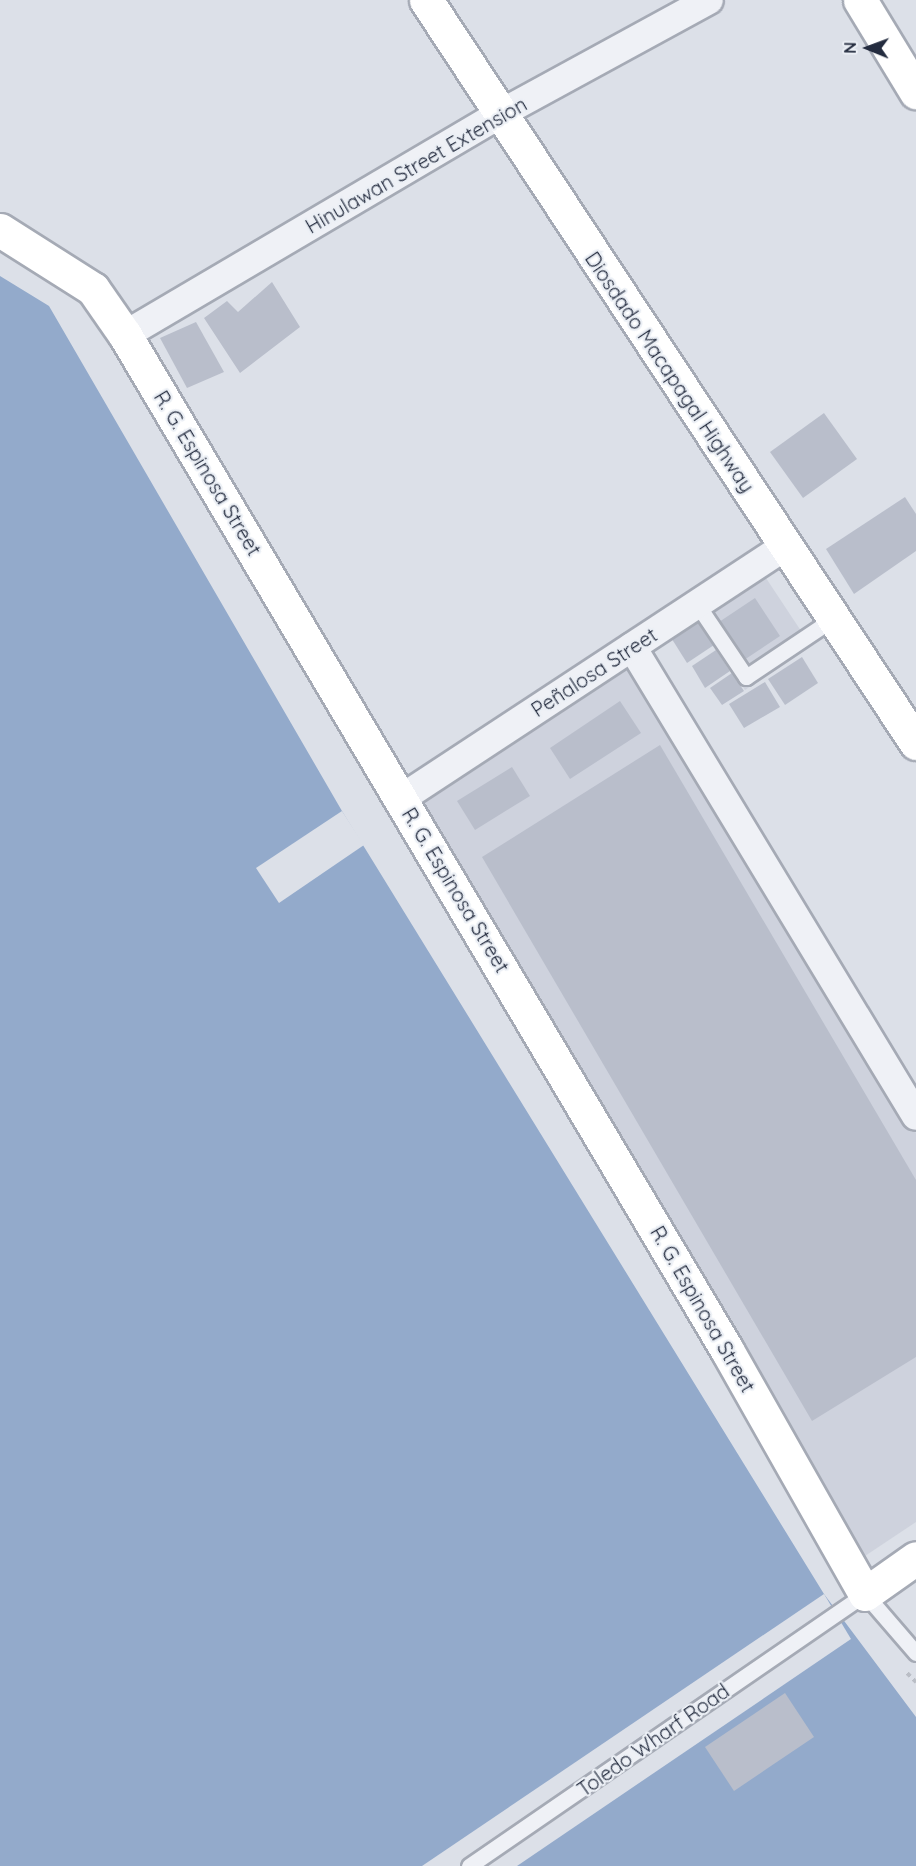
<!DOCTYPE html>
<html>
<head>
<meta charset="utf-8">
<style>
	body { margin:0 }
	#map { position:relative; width:916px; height:1866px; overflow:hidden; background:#dce0e8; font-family:Quicksand,sans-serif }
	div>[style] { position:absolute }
	.built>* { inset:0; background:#ced2dd }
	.water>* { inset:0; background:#93aacb }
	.pier>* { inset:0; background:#dce0e8 }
	.building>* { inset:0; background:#b9becb }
	.path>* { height:4px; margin-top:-2px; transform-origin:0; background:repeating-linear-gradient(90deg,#babec6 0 4.5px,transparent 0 9px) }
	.roads { filter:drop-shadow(2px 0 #a5aab5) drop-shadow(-2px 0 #a5aab5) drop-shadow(0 2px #a5aab5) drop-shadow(0 -2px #a5aab5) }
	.lane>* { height:15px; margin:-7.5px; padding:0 7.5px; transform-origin:7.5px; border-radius:7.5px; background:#eff1f6 }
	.street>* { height:28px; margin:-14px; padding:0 14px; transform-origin:14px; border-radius:14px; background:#eff1f6 }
	.secondary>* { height:33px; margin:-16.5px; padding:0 16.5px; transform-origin:16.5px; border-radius:16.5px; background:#fff }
	.highway>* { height:33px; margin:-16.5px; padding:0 16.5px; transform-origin:16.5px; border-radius:16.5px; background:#fff }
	span { translate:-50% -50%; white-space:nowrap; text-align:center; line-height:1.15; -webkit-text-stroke:4.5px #ebeff5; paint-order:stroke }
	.street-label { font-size:20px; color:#242c3f }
	.north { position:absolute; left:838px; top:18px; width:60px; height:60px; -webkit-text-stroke:4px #ebeff5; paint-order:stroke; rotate:271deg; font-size:16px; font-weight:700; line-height:24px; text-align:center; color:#242c3f }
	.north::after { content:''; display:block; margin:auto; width:21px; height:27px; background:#242c3f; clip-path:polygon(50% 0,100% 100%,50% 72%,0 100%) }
</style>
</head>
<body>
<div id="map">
	<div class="built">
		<i style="clip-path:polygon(764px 575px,811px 646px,745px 690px,699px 619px)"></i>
		<i style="clip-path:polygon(629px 666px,916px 1133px,916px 1522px,865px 1556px,419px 804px)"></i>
	</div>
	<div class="water">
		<i style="clip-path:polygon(0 276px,49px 306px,342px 811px,824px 1594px,916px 1717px,916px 1866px,0 1866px)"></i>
	</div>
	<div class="pier">
		<i style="clip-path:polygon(342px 811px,364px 845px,279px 903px,256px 868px)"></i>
		<i style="clip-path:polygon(824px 1594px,851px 1639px,517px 1866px,422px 1866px)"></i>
	</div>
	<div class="building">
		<i style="clip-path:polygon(272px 282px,300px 327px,240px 373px,204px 318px,227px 301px,238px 312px)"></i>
		<i style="clip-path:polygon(196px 322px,224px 372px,187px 388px,160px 338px)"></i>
		<i style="clip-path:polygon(824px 413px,857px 459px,803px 498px,770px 452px)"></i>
		<i style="clip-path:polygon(905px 497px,916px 514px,916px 551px,854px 594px,826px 549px)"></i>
		<i style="clip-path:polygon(755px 598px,780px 636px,741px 662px,716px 624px)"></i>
		<i style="clip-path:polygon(696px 619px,714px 645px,687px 663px,670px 636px)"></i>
		<i style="clip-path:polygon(716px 650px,730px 671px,705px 688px,692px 666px)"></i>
		<i style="clip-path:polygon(802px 657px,818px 683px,785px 705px,768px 679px)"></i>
		<i style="clip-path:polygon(732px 673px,744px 691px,722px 705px,710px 688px)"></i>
		<i style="clip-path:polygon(765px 682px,780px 707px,744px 728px,729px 704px)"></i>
		<i style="clip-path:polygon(620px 701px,641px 733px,570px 779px,550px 748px)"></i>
		<i style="clip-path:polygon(660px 745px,916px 1180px,916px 1357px,812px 1421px,482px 857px)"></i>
		<i style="clip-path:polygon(512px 767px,530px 796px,475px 830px,457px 801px)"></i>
		<i style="clip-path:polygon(785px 1693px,814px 1737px,734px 1791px,705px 1747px)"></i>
	</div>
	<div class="path">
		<i style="left:907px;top:1673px;width:13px;rotate:45deg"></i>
	</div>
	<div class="roads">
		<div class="lane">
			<i style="left:697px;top:604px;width:88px;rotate:56.1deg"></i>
			<i style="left:746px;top:677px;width:106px;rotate:-33.8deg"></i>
			<i style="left:469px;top:1866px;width:480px;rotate:-34.5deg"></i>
			<i style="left:865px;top:1594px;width:78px;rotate:49.2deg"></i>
		</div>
		<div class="street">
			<i style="left:125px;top:335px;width:433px;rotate:-30.5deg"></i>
			<i style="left:498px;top:115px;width:240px;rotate:-28.6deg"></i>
			<i style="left:632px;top:647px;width:548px;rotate:58.8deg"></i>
			<i style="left:402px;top:798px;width:459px;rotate:-33.3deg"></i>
		</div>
		<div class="secondary">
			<i style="left:860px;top:0;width:108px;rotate:58.7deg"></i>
			<i style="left:0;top:230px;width:110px;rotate:32.4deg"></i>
			<i style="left:93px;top:289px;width:56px;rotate:55.2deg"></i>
			<i style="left:125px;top:335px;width:1180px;rotate:59.33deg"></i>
			<i style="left:727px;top:1350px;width:280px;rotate:60.5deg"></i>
		</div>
		<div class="highway">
			<i style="left:426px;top:0;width:890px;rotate:56.6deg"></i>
			<i style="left:865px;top:1594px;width:62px;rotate:-35.2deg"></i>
		</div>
	</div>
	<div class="street-label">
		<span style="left:416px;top:165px;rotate:-30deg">Hinulawan Street Extension</span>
		<span style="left:670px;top:372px;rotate:56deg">Diosdado Macapagal Highway</span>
		<span style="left:208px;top:473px;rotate:59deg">R. G. Espinosa Street</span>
		<span style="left:594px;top:672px;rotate:-33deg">Peñalosa Street</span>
		<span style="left:456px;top:890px;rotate:59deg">R. G. Espinosa Street</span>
		<span style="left:703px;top:1309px;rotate:60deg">R. G. Espinosa Street</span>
		<span style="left:653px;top:1740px;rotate:-35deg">Toledo Wharf Road</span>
	</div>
	<div class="north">N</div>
</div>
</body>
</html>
